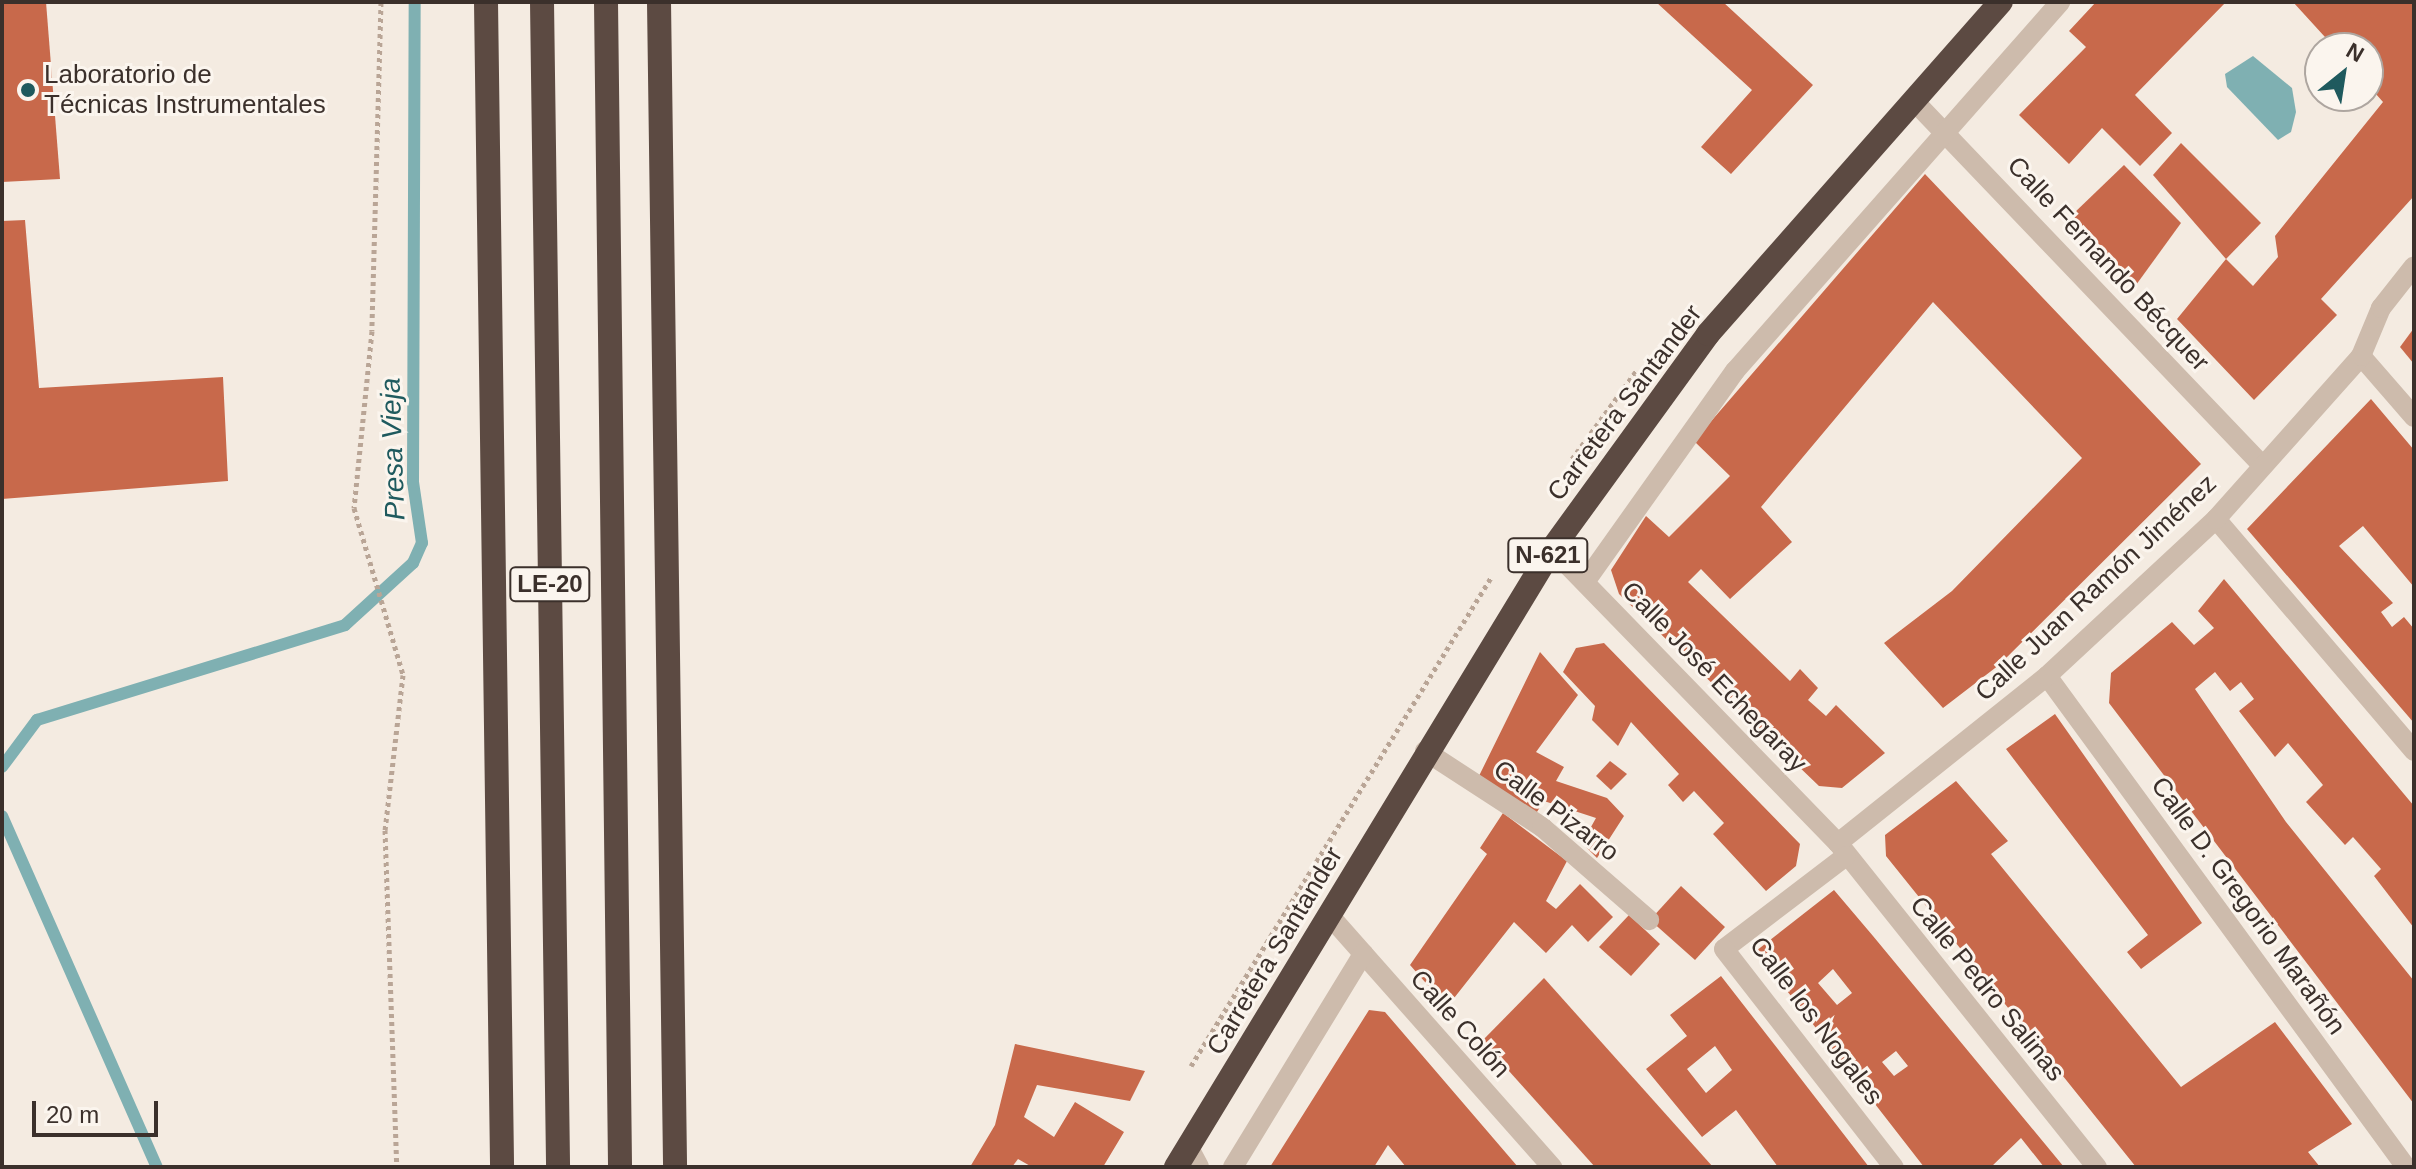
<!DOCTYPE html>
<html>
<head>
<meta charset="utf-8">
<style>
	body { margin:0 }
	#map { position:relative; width:2416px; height:1169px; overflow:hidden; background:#f4ebe1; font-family:Arial,sans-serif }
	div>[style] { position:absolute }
	.water>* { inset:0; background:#7fb0b2 }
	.stream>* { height:12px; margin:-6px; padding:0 6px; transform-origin:6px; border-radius:6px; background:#7fb0b2 }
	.building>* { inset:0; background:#c8694b }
	.path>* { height:5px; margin-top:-2.5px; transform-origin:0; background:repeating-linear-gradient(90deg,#b9a596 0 4px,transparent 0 8px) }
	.minor>* { height:20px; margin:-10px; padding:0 10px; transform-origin:10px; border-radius:10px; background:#cdbbac }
	.highway>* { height:24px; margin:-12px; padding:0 12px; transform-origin:12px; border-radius:12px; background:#5c4a42 }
	.dots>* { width:22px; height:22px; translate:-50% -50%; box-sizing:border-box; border:4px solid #fbf5ee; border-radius:50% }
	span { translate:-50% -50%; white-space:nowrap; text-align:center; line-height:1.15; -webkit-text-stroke:6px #fbf5ee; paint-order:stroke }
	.shield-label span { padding:2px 6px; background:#fbf5ee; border:2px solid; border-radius:6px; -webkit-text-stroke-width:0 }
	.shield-label { font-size:24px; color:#3b302b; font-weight:700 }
	.poi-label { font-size:26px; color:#3b302b }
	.left { translate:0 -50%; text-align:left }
	.street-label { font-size:26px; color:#3b302b }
	.water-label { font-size:28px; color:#1f5a5e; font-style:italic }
	.frame { position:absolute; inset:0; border:4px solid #3b302b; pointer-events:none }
	.north { position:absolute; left:2304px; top:32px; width:80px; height:80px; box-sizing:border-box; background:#fbf5ee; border:2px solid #aea6a0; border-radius:50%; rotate:30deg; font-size:22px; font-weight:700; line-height:32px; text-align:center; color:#3b302b }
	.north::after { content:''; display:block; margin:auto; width:28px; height:36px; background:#1f5a5e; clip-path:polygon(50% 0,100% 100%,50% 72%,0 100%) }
	.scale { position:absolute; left:32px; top:1101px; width:126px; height:36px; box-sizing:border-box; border:4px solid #3b302b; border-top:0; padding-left:10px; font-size:24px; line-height:28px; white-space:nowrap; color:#3b302b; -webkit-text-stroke:6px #fbf5ee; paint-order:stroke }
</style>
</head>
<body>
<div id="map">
	<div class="water">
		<i style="clip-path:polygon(2253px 56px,2292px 88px,2296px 112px,2291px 132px,2278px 140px,2227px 87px,2225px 74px)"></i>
	</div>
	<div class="stream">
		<i style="left:2px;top:767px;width:59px;rotate:-53.3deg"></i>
		<i style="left:37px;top:720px;width:322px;rotate:-17.1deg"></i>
		<i style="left:345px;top:625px;width:92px;rotate:-42.4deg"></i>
		<i style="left:413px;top:563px;width:22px;rotate:-66deg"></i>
		<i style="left:422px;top:543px;width:62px;rotate:-98.4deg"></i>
		<i style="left:413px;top:482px;width:480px;rotate:-89.8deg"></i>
		<i style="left:2px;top:816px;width:384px;rotate:66.2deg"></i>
	</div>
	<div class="building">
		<i style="clip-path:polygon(2px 2px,46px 2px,60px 179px,2px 182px)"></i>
		<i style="clip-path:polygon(1656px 2px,1723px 2px,1813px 85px,1731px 174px,1701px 147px,1752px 90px)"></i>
		<i style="clip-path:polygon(2096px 2px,2226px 2px,2135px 95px,2172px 133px,2140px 166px,2102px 128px,2069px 164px,2019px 115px,2086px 47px,2069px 31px)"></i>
		<i style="clip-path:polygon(2293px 2px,2414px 2px,2414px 196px,2321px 299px,2337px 315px,2254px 400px,2177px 319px,2226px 259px,2253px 286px,2278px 257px,2275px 236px,2383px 102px,2368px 85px,2368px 48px,2335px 48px)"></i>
		<i style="clip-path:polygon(2181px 143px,2261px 223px,2226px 259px,2153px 175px)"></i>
		<i style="clip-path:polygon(2124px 165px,2181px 223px,2136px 285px,2072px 215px)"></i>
		<i style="clip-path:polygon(1925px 174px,2201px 464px,1999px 665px,1943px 708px,1884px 643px,1952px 591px,2082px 458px,1933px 302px,1761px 507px,1792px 542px,1730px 599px,1701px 569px,1688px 582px,1790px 681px,1800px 669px,1818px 688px,1808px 700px,1826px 716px,1836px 705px,1885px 753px,1842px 788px,1819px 786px,1619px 594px,1611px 570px,1646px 516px,1669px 537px,1730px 476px,1694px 441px)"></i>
		<i style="clip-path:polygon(25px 220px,39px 388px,223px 377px,228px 481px,2px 499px,2px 221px)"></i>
		<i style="clip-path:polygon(2414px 328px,2414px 364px,2400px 347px)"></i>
		<i style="clip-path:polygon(2371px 399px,2414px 450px,2414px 587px,2363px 526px,2339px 546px,2393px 603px,2381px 612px,2392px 627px,2404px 617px,2414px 629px,2414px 723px,2247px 529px)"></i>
		<i style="clip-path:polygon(2224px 579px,2414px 806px,2414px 928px,2374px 876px,2381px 869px,2353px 837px,2345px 845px,2306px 802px,2323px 785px,2288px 743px,2275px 757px,2239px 711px,2254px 699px,2241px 682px,2230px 691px,2215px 672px,2195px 689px,2286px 822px,2414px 981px,2414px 1104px,2109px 703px,2111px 673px,2172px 622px,2194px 645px,2214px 628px,2198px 611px)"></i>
		<i style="clip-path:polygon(1604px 643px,1800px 844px,1796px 866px,1766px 891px,1713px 834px,1724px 823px,1694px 791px,1683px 802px,1668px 785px,1679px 774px,1631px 722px,1618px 746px,1592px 720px,1595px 706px,1563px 672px,1576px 648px)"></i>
		<i style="clip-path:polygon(1540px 652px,1578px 695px,1536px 752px,1564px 767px,1556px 781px,1607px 798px,1624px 816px,1597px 858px,1582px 843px,1596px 818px,1544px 801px,1535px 815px,1477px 780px)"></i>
		<i style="clip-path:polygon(2055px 714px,2202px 923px,2141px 969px,2127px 952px,2148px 935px,2006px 749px)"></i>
		<i style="clip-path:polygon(1610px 761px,1627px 774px,1611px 790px,1596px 776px)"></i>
		<i style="clip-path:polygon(1956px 781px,2008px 841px,1991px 854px,2181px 1087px,2275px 1022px,2352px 1124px,2308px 1152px,2320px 1167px,2136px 1167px,1886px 856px,1885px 835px)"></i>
		<i style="clip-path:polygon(1503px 813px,1567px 861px,1546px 901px,1556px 909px,1580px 884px,1613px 917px,1588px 942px,1572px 925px,1546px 953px,1514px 922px,1447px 1007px,1410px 965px,1487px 854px,1480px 848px)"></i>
		<i style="clip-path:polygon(1681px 886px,1725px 927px,1695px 960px,1650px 920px)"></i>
		<i style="clip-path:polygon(evenodd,1834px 890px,1873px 936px,2064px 1167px,2044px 1167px,2021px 1138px,1991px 1167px,1924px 1167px,1756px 951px,1834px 890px,1833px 969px,1852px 993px,1837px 1005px,1818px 983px,1833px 969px,1834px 890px,1896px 1051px,1908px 1066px,1894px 1076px,1882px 1062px,1896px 1051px)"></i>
		<i style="clip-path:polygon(1629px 915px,1660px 944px,1631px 976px,1599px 947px)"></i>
		<i style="clip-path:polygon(evenodd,1721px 976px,1791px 1066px,1869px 1167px,1778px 1167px,1736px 1110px,1702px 1137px,1646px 1069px,1687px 1036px,1670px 1015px,1721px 976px,1715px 1046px,1732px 1070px,1706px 1093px,1687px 1069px,1715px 1046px)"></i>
		<i style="clip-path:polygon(1544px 978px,1713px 1167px,1595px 1167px,1482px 1041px)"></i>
		<i style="clip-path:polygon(1369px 1010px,1385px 1012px,1518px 1167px,1406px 1167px,1388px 1145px,1374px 1167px,1270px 1167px)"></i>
		<i style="clip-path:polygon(1015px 1044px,1145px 1071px,1130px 1101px,1037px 1085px,1024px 1117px,1054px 1137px,1075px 1102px,1124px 1132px,1103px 1167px,1032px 1167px,1018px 1159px,1012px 1167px,970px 1167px,995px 1125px)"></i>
	</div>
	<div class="path">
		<i style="left:381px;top:2px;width:329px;rotate:91.6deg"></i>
		<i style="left:372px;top:331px;width:178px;rotate:95.8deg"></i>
		<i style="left:354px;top:508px;width:174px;rotate:73.6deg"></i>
		<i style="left:403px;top:675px;width:156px;rotate:96.6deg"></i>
		<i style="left:385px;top:830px;width:337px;rotate:88deg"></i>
		<i style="left:1572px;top:459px;width:110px;rotate:-53.9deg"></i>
		<i style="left:1191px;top:1066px;width:575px;rotate:-58.44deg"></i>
	</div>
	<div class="minor">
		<i style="left:1914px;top:101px;width:504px;rotate:46.29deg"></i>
		<i style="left:2361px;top:356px;width:81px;rotate:49deg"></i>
		<i style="left:2216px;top:519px;width:305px;rotate:49.5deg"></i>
		<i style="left:1552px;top:549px;width:410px;rotate:45.8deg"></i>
		<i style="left:1838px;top:843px;width:415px;rotate:51.4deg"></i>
		<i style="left:1585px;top:582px;width:259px;rotate:-54.6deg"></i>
		<i style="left:1735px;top:371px;width:492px;rotate:-48.6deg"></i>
		<i style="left:2047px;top:676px;width:608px;rotate:53.83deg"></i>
		<i style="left:1425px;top:751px;width:140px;rotate:33deg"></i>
		<i style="left:1542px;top:827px;width:142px;rotate:41deg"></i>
		<i style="left:1838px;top:843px;width:268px;rotate:-38.6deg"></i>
		<i style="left:2047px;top:676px;width:231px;rotate:-42.9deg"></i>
		<i style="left:2216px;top:519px;width:218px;rotate:-48.3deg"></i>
		<i style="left:2361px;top:356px;width:52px;rotate:-67.4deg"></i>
		<i style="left:2381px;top:308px;width:53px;rotate:-51.8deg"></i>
		<i style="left:1846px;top:856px;width:153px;rotate:142.7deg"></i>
		<i style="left:1724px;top:949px;width:276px;rotate:52.1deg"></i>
		<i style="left:1329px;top:915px;width:337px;rotate:48.5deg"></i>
		<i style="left:1189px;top:1148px;width:21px;rotate:62deg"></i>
		<i style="left:1233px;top:1167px;width:250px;rotate:-58.6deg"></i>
	</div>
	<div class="highway">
		<i style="left:486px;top:2px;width:1165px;rotate:89.21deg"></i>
		<i style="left:542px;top:2px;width:1165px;rotate:89.21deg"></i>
		<i style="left:606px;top:2px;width:1165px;rotate:89.31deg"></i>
		<i style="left:659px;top:2px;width:1165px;rotate:89.21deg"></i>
		<i style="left:1176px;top:1167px;width:723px;rotate:-58.68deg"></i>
		<i style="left:1552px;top:549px;width:266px;rotate:-54deg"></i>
		<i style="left:1708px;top:334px;width:443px;rotate:-48.6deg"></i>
	</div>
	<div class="dots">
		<i style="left:28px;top:90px;background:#1f5a5e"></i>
	</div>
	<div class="shield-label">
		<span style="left:1548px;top:555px">N-621</span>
		<span style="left:550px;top:584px">LE-20</span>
	</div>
	<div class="poi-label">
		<span class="left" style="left:44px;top:90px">Laboratorio de<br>Técnicas Instrumentales</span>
	</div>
	<div class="street-label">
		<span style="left:2108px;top:264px;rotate:47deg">Calle Fernando Bécquer</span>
		<span style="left:1625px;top:403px;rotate:-53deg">Carretera Santander</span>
		<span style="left:2096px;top:588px;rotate:-43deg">Calle Juan Ramón Jiménez</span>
		<span style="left:1714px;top:677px;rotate:46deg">Calle José Echegaray</span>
		<span style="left:1556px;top:811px;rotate:37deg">Calle Pizarro</span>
		<span style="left:2248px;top:906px;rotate:54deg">Calle D. Gregorio Marañón</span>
		<span style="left:1275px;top:951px;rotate:-59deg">Carretera Santander</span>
		<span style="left:1987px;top:989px;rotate:51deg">Calle Pedro Salinas</span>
		<span style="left:1816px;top:1021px;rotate:53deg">Calle los Nogales</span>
		<span style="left:1460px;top:1024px;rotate:48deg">Calle Colón</span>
	</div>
	<div class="water-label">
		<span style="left:393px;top:449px;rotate:-92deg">Presa Vieja</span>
	</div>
	<div class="frame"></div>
	<div class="north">N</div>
	<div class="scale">20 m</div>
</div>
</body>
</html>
